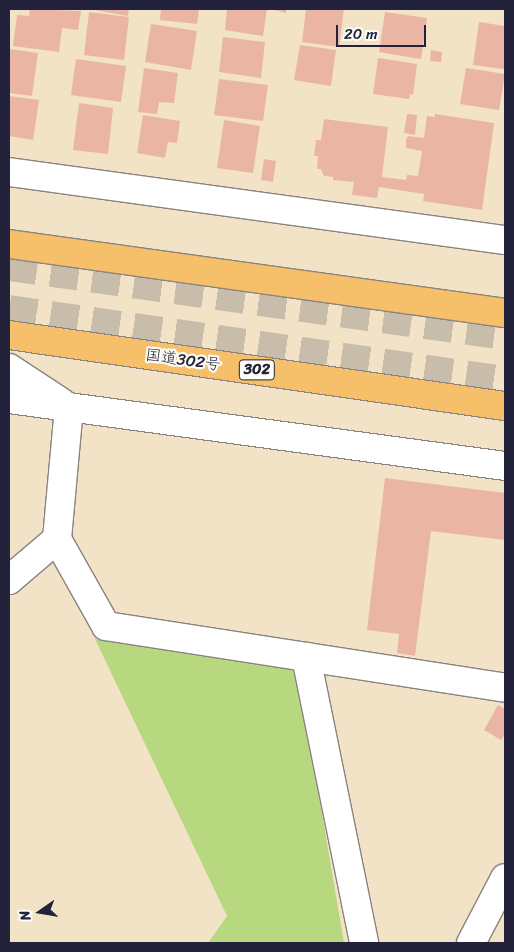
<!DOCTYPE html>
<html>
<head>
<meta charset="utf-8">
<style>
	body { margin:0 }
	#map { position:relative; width:514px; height:952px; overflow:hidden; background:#f2e3c6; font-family:Sriracha,"Klee One",sans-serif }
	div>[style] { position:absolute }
	.green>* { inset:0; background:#b8d880 }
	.building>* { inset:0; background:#eab5a4 }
	.highway-tunnel>* { height:28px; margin-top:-14px; transform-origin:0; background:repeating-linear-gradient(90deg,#c8bcaa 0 28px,transparent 0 42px) }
	.roads { filter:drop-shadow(1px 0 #8a8280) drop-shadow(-1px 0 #8a8280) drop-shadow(0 1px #8a8280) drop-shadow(0 -1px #8a8280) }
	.minor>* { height:28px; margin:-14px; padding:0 14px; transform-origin:14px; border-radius:14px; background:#fff }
	.highway>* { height:28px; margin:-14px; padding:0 14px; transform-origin:14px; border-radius:14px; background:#f6c06b }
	span { translate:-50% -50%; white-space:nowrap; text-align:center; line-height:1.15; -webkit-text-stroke:4.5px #fdfcf7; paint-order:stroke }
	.shield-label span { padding:1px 4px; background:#fdfcf7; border:1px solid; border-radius:4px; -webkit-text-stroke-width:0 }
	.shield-label { font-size:15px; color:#22223b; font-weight:700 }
	.street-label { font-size:16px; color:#22223b }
	.frame { position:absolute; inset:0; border:10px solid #22223b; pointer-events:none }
	.north { position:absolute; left:15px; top:887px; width:50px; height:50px; -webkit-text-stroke:4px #fdfcf7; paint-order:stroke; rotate:257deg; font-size:14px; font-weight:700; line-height:20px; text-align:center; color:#22223b }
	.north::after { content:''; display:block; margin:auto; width:18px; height:22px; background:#22223b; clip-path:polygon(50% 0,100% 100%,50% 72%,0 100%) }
	.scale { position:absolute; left:336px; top:25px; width:90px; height:22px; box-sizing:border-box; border:2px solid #22223b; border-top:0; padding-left:6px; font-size:15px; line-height:18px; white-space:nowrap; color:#22223b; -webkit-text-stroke:4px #fdfcf7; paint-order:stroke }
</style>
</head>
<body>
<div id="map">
	<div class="green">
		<i style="clip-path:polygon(95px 639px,291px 666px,299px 677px,344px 943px,208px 943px,227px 916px)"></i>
	</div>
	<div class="building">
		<i style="clip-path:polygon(30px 9px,81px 11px,78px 30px,62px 28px,59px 52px,13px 46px,17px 15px,29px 16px)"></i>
		<i style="clip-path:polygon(89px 9px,129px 9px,128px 16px)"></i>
		<i style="clip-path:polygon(161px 9px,199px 9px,197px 24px,160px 20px)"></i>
		<i style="clip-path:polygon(227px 9px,267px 9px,263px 36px,225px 30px)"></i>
		<i style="clip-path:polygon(271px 9px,286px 9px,286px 13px)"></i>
		<i style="clip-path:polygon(306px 9px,344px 9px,339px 47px,302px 42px)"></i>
		<i style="clip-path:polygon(89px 12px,129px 17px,124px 60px,84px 55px)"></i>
		<i style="clip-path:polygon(385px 12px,427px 18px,421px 59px,379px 52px)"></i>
		<i style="clip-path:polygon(479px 22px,505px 26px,504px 69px,473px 65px)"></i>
		<i style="clip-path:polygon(151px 24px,197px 31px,191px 70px,145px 62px)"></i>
		<i style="clip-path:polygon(223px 37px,265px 42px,261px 78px,219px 72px)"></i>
		<i style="clip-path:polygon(300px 45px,336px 50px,331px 86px,294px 80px)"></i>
		<i style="clip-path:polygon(9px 49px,38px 53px,32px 96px,9px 93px)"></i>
		<i style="clip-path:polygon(431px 50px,442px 52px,441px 62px,430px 61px)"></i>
		<i style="clip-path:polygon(378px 58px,417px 64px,413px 95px,410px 94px,409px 99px,373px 94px)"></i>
		<i style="clip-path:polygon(76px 59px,126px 66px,121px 102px,71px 95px)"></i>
		<i style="clip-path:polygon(144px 68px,178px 73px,174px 103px,159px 102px,157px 114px,138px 112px)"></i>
		<i style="clip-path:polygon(466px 68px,505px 74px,499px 110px,460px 104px)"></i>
		<i style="clip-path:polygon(219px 79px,268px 85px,263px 121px,214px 115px)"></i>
		<i style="clip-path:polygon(9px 96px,39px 100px,33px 140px,9px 136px)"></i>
		<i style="clip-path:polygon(79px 103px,113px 108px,108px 154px,73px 150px)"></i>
		<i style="clip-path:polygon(407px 114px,417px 115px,415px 135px,404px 133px)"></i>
		<i style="clip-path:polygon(435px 114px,494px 123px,482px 210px,423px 201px,424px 194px,379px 187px,377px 198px,352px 195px,354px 182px,333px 180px,333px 177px,324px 176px,321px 169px,317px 169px,318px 156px,314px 156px,316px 140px,321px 140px,324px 119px,388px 127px,382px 177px,406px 180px,407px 175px,418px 176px,422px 151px,406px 148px,406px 139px,408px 136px,424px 138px,427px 116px,435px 117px)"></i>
		<i style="clip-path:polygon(143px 115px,180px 121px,177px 143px,168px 142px,165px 158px,137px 153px)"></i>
		<i style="clip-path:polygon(224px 120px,260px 126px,253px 173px,217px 168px)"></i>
		<i style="clip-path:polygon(264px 159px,276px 161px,273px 182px,261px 180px)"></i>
		<i style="clip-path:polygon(385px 478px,505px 493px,505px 540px,431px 531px,415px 656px,397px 653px,399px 634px,367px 630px)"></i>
		<i style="clip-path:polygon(498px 705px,505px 709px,505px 734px,501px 740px,484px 730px)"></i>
	</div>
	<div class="highway-tunnel">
		<i style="left:9px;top:267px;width:501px;rotate:7.92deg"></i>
		<i style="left:9px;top:309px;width:501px;rotate:8.15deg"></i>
	</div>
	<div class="roads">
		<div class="minor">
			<i style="left:9px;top:172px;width:501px;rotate:7.81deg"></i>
			<i style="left:9px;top:368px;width:62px;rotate:33.2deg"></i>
			<i style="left:9px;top:399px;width:501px;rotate:7.69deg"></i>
			<i style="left:69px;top:407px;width:133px;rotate:95.2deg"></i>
			<i style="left:57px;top:539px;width:100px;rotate:60.6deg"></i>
			<i style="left:106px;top:626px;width:404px;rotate:8.8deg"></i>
			<i style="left:9px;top:580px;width:63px;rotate:-40.5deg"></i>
			<i style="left:306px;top:657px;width:292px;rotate:78.5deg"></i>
			<i style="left:471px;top:943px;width:73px;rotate:-62.4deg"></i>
		</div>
		<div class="highway">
			<i style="left:9px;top:244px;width:501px;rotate:7.92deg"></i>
			<i style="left:9px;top:335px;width:501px;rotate:8.15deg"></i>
		</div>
	</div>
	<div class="shield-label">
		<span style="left:257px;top:370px">302</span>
	</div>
	<div class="street-label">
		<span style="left:183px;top:360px;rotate:8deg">国道302号</span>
	</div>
	<div class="frame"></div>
	<div class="north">N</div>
	<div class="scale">20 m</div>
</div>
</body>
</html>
